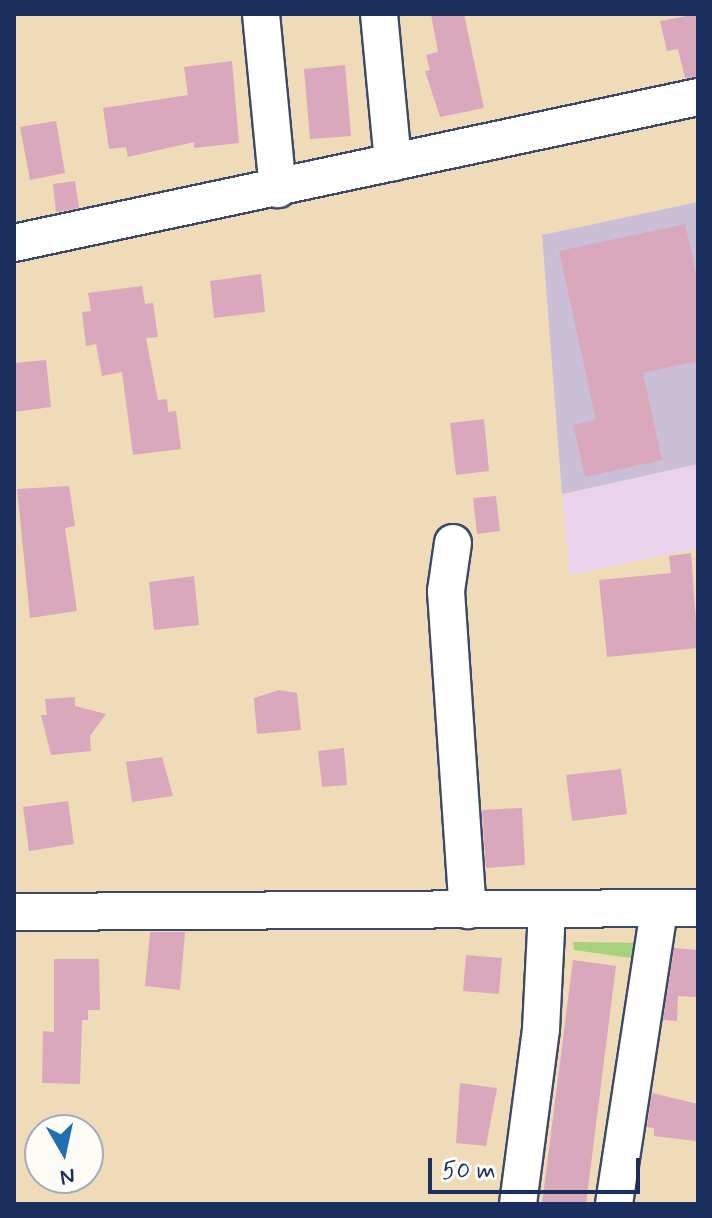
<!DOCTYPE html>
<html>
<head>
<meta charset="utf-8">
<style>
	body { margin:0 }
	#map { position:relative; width:712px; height:1218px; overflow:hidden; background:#f0dbb9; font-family:Mynerve,sans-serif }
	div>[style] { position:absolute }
	.built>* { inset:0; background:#ead1ec }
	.industrial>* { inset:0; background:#cabfd6 }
	.green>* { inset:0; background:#a7d17c }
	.building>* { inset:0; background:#d9a8bc }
	.roads { filter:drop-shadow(2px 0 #3b496c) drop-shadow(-2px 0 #3b496c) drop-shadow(0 2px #3b496c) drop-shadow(0 -2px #3b496c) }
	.minor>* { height:36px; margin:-18px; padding:0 18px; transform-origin:18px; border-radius:18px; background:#fff }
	span { translate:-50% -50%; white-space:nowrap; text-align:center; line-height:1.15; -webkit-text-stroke:8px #fdfcf7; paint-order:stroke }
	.frame { position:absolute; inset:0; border:16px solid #1b2f5e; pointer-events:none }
	.north { position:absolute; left:24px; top:1114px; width:80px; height:80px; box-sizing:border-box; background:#fdfcf7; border:2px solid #a3aaba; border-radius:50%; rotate:171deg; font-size:22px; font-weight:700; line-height:32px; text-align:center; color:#1b2f5e }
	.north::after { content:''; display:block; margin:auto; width:28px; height:36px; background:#1f6fb2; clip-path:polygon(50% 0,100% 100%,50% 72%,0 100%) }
	.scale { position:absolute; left:428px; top:1158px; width:212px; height:36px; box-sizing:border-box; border:4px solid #1b2f5e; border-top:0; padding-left:10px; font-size:24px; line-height:28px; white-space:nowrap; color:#1b2f5e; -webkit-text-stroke:6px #fdfcf7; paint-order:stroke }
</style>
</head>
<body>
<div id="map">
	<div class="built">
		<i style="clip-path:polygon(698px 464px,698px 548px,570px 575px,562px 494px)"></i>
	</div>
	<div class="industrial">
		<i style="clip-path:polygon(698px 202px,698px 464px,562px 494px,542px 235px)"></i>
	</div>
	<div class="green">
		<i style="clip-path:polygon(573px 942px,647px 943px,645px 960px,574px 950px)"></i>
	</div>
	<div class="building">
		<i style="clip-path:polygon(431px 14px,464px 14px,484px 108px,440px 117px,425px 71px,430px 70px,426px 55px,438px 52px)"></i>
		<i style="clip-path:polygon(698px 14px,698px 77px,685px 78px,678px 49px,667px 51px,660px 21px)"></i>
		<i style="clip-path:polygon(232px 61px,239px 143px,194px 148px,194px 142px,128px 157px,126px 147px,109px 149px,103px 108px,188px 95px,184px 67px)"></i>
		<i style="clip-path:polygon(345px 65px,351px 136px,310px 139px,304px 69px)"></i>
		<i style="clip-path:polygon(56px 121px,65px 173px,30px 180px,20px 127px)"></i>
		<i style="clip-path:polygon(75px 181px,79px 208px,56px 212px,53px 184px)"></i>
		<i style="clip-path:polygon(685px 224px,698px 282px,698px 361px,643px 373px,662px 460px,585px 477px,573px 425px,596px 420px,559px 251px)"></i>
		<i style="clip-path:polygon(261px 274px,265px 312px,214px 318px,210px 281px)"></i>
		<i style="clip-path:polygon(142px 286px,145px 304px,153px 303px,158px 337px,146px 338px,158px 400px,167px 399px,168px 412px,176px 411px,181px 449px,133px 455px,122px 372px,102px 376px,96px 344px,86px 346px,82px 312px,91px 311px,88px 293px)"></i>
		<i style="clip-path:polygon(46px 360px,51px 407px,14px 412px,14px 363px)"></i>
		<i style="clip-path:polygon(484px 419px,489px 471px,456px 475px,450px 423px)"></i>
		<i style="clip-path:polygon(69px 486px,75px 526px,65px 528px,77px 611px,30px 618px,17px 489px)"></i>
		<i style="clip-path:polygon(496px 496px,500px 531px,477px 534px,473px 498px)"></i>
		<i style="clip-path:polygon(691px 553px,698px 648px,607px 657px,599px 580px,671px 573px,669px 556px)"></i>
		<i style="clip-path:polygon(194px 576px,199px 625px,154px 630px,149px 582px)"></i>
		<i style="clip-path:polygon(279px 690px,297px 693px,301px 730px,257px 734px,254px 698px)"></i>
		<i style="clip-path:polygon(75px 697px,75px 706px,106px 714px,90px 736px,91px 751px,51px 755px,41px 715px,47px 715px,45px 699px)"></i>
		<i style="clip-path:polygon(344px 748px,347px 785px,322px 787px,318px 751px)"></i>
		<i style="clip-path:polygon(162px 757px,173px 796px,132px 802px,126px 762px)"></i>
		<i style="clip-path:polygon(621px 769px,627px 814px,572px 821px,566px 775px)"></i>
		<i style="clip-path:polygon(68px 801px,74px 844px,29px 851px,23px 807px)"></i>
		<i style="clip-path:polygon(522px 808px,525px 865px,486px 868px,482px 810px)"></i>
		<i style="clip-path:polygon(150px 932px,185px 932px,180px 990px,145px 986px)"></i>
		<i style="clip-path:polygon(674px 948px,698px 950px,698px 997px,678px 996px,677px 1021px,663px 1020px)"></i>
		<i style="clip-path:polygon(466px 955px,502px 958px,499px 994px,463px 991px)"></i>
		<i style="clip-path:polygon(54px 959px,99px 959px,100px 1010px,88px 1010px,88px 1020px,82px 1020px,80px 1084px,42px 1083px,43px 1031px,54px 1032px)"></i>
		<i style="clip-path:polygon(573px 960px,616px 966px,586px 1204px,542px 1204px)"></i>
		<i style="clip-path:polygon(460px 1083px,497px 1088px,486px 1146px,456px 1143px)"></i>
		<i style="clip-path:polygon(652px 1093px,698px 1104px,696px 1141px,654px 1136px,654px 1128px,647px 1127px)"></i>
	</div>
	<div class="roads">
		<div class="minor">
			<i style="left:261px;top:14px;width:176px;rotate:84.5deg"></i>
			<i style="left:379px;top:14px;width:149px;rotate:84.6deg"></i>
			<i style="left:14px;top:243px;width:699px;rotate:-12.05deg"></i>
			<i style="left:453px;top:543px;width:49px;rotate:98.3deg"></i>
			<i style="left:446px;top:591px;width:320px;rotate:86.1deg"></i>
			<i style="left:14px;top:912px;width:684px;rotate:-0.34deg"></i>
			<i style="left:518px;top:1204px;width:177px;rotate:-82.5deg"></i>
			<i style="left:541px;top:1029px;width:117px;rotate:-87.1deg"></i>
			<i style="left:614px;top:1204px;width:298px;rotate:-81.3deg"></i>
		</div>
	</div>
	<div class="frame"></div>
	<div class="north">N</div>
	<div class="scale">50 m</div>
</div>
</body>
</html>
